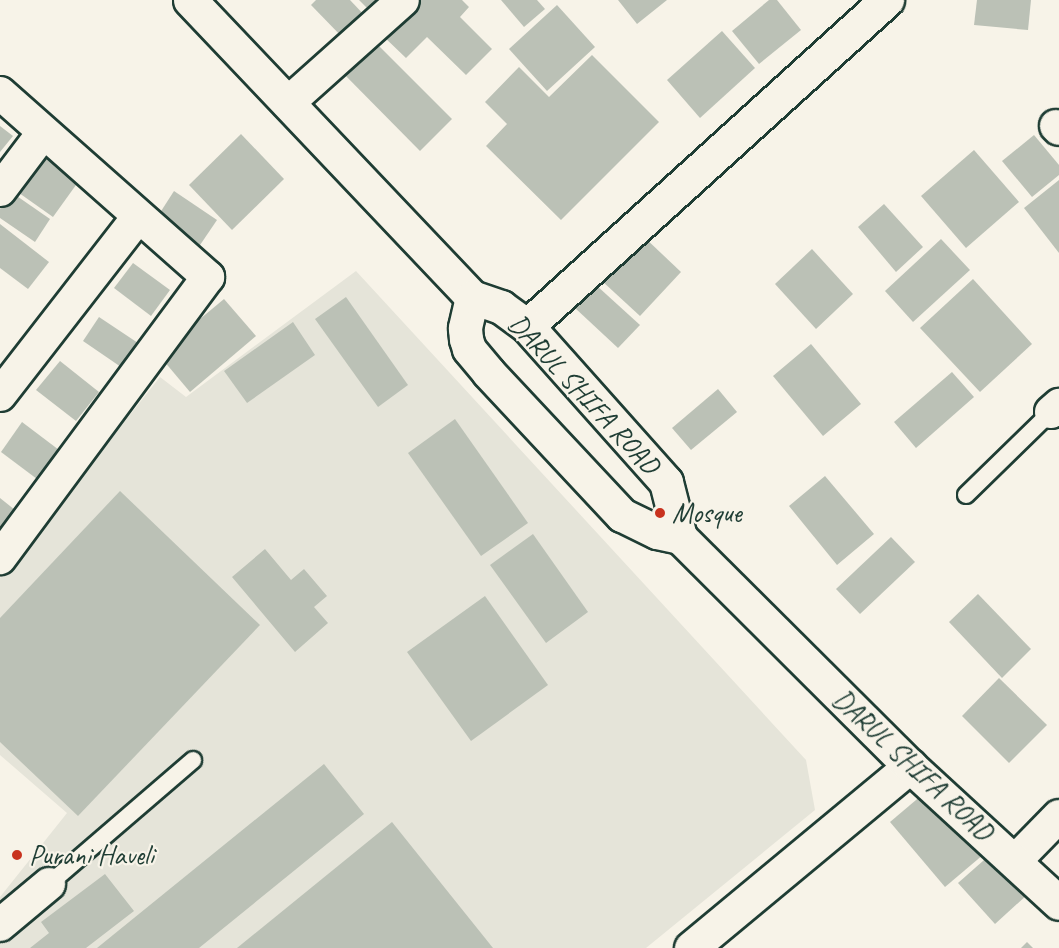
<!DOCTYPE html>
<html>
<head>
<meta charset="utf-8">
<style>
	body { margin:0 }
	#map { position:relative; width:1059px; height:948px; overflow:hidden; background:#f7f3e8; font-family:Caveat,sans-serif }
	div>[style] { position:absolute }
	.built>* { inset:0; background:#e5e4d9 }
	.building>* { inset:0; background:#bbc1b6 }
	.roads { filter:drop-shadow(2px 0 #1f3d34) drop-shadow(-2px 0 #1f3d34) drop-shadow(0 2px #1f3d34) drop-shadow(0 -2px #1f3d34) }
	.service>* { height:16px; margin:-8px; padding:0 8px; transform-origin:8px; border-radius:8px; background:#f7f3e8 }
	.minor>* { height:32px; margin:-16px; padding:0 16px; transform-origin:16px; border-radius:16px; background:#f7f3e8 }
	.tertiary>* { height:33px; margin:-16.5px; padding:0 16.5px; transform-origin:16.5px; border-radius:16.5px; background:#f7f3e8 }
	.primary>* { height:33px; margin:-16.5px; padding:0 16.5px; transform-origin:16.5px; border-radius:16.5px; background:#f7f3e8 }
	.dots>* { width:16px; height:16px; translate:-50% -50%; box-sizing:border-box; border:3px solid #f7f3e8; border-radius:50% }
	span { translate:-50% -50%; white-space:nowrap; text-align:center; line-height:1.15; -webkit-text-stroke:4.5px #f7f3e8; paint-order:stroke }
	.street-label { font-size:28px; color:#1f3d34 }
	.poi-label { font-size:28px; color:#1f3d34 }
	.left { translate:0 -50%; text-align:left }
</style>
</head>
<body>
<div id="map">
	<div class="built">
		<i style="clip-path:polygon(356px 271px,806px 760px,815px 810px,646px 948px,0 948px,0 897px,67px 813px,0 755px,0 578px,160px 377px,186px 397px)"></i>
	</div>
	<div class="building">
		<i style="clip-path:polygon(316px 0,350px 0,367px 18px,345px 40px,311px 5px)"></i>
		<i style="clip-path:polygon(359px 0,382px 0,371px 12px)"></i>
		<i style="clip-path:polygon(413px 0,462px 0,469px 7px,460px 17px,492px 49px,466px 75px,427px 37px,406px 58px,381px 34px)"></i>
		<i style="clip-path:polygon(501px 0,537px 0,545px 9px,524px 27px)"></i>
		<i style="clip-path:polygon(618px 0,667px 0,637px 24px)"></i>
		<i style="clip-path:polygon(769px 0,777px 0,801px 30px,759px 64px,732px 31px)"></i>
		<i style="clip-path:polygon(977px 0,1031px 0,1028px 30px,974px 25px)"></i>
		<i style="clip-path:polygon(557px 5px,595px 47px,547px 91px,509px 49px)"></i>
		<i style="clip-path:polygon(722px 31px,755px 68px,700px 118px,667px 80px)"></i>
		<i style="clip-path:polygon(369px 36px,452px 119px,420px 151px,336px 66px)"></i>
		<i style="clip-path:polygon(592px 55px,659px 122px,561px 220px,486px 146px,507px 124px,485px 102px,519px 67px,549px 97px)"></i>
		<i style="clip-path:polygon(0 126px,13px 136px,0 152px)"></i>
		<i style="clip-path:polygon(241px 134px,284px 179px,232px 230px,189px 185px)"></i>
		<i style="clip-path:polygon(1034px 135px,1059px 165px,1059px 175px,1032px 197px,1002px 161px)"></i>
		<i style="clip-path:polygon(40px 150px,81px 178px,53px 217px,12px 188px)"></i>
		<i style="clip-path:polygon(974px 150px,1019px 202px,966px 248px,921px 196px)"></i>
		<i style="clip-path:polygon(1059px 180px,1059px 253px,1024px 208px)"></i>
		<i style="clip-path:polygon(174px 191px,217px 220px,198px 248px,156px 219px)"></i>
		<i style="clip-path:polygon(11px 192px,50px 219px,35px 242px,0 218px,0 209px)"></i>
		<i style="clip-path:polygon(884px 204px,923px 247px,896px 272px,858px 227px)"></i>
		<i style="clip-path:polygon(0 224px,49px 262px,28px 289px,0 268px)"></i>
		<i style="clip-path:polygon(643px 236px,681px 272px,640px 316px,602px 281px)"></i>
		<i style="clip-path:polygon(941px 239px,970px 270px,913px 322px,885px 291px)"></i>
		<i style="clip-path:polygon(812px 249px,853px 294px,816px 329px,775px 284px)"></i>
		<i style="clip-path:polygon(133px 263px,170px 290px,151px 316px,114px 288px)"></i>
		<i style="clip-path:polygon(973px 279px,1032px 344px,980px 392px,920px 328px)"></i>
		<i style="clip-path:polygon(596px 285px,640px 325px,618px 348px,575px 308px)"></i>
		<i style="clip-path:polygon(346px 297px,408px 385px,378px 407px,315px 319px)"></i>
		<i style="clip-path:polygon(224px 299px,256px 336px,190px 392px,158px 354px)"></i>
		<i style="clip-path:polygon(99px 317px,138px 343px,121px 367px,83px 341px)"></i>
		<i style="clip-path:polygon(293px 322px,315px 355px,247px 403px,224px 371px)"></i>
		<i style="clip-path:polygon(811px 344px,861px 404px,823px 436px,773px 376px)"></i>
		<i style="clip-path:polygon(60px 361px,99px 392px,76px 421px,36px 390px)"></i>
		<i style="clip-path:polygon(952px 372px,974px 397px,916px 448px,894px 422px)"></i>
		<i style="clip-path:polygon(718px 389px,737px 412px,691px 450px,672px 428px)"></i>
		<i style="clip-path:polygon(455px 419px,528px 523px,481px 556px,408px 453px)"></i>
		<i style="clip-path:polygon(22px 422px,63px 453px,41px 482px,1px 452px)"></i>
		<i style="clip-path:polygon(825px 476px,874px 534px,837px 565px,789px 506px)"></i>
		<i style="clip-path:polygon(120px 491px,260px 625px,78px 816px,0 742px,0 618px)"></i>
		<i style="clip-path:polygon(0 498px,15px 510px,0 530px)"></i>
		<i style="clip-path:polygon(533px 534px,588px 612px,546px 643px,490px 565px)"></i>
		<i style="clip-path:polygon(891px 537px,915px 562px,860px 614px,836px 589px)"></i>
		<i style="clip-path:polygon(265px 549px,291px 580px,304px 569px,327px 596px,314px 607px,328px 623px,295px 652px,232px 577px)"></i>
		<i style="clip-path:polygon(978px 594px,1031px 649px,1002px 678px,949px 622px)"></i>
		<i style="clip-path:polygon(485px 596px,548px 685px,471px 741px,407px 652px)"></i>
		<i style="clip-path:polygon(999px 678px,1047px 725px,1009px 763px,962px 716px)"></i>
		<i style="clip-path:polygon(324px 764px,364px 814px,199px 948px,97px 948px)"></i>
		<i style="clip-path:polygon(929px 789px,984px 854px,945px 887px,890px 822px)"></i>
		<i style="clip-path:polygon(392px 822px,493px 948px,237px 948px)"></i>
		<i style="clip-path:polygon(992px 853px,1028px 894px,995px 924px,958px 883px)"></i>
		<i style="clip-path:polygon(105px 874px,134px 911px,86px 948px,30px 948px,49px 933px,41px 922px)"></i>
		<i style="clip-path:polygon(1027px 942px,1033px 948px,1021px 948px)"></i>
	</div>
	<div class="roads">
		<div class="service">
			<i style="left:966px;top:495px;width:119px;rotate:-44.3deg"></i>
			<i style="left:49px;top:884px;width:190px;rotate:-40.7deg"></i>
		</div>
		<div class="minor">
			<i style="left:0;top:93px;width:278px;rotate:41.5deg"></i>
			<i style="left:208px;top:277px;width:350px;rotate:126.5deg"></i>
			<i style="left:288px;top:103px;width:154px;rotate:-41.8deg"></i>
			<i style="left:1056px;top:126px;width:4px;rotate:45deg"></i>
			<i style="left:0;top:190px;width:71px;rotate:-53deg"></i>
			<i style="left:0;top:395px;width:225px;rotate:-52.2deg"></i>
			<i style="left:1051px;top:412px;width:11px;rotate:-41deg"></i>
			<i style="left:1015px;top:861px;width:63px;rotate:-45.6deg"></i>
			<i style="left:0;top:925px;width:64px;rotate:-39.9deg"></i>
		</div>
		<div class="tertiary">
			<i style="left:527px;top:326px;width:486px;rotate:-42.2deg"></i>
			<i style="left:691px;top:948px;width:285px;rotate:-39.7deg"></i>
		</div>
		<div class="primary">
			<i style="left:190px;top:0;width:410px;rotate:46.5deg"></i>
			<i style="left:472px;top:297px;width:31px;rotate:19deg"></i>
			<i style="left:501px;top:307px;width:32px;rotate:36deg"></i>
			<i style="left:527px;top:326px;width:209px;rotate:48.3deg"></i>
			<i style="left:666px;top:482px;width:57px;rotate:75.7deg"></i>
			<i style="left:680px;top:537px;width:325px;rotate:44.9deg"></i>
			<i style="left:910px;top:766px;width:202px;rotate:42.6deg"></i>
			<i style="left:472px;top:297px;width:32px;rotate:103deg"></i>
			<i style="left:465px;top:328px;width:11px;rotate:85deg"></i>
			<i style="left:466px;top:339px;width:10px;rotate:73deg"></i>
			<i style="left:469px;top:349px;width:30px;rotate:50deg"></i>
			<i style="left:488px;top:372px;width:196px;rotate:46.9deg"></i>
			<i style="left:622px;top:515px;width:39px;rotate:26deg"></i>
			<i style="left:657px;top:532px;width:24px;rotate:12deg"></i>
		</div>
	</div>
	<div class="dots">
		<i style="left:660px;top:513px;background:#c8321e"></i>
		<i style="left:17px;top:855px;background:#c8321e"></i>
	</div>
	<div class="street-label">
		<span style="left:584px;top:394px;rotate:47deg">DARUL SHIFA ROAD</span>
		<span style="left:913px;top:765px;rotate:43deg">DARUL SHIFA ROAD</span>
	</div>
	<div class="poi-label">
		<span class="left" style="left:672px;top:513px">Mosque</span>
		<span class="left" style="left:29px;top:855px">Purani Haveli</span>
	</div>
</div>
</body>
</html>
